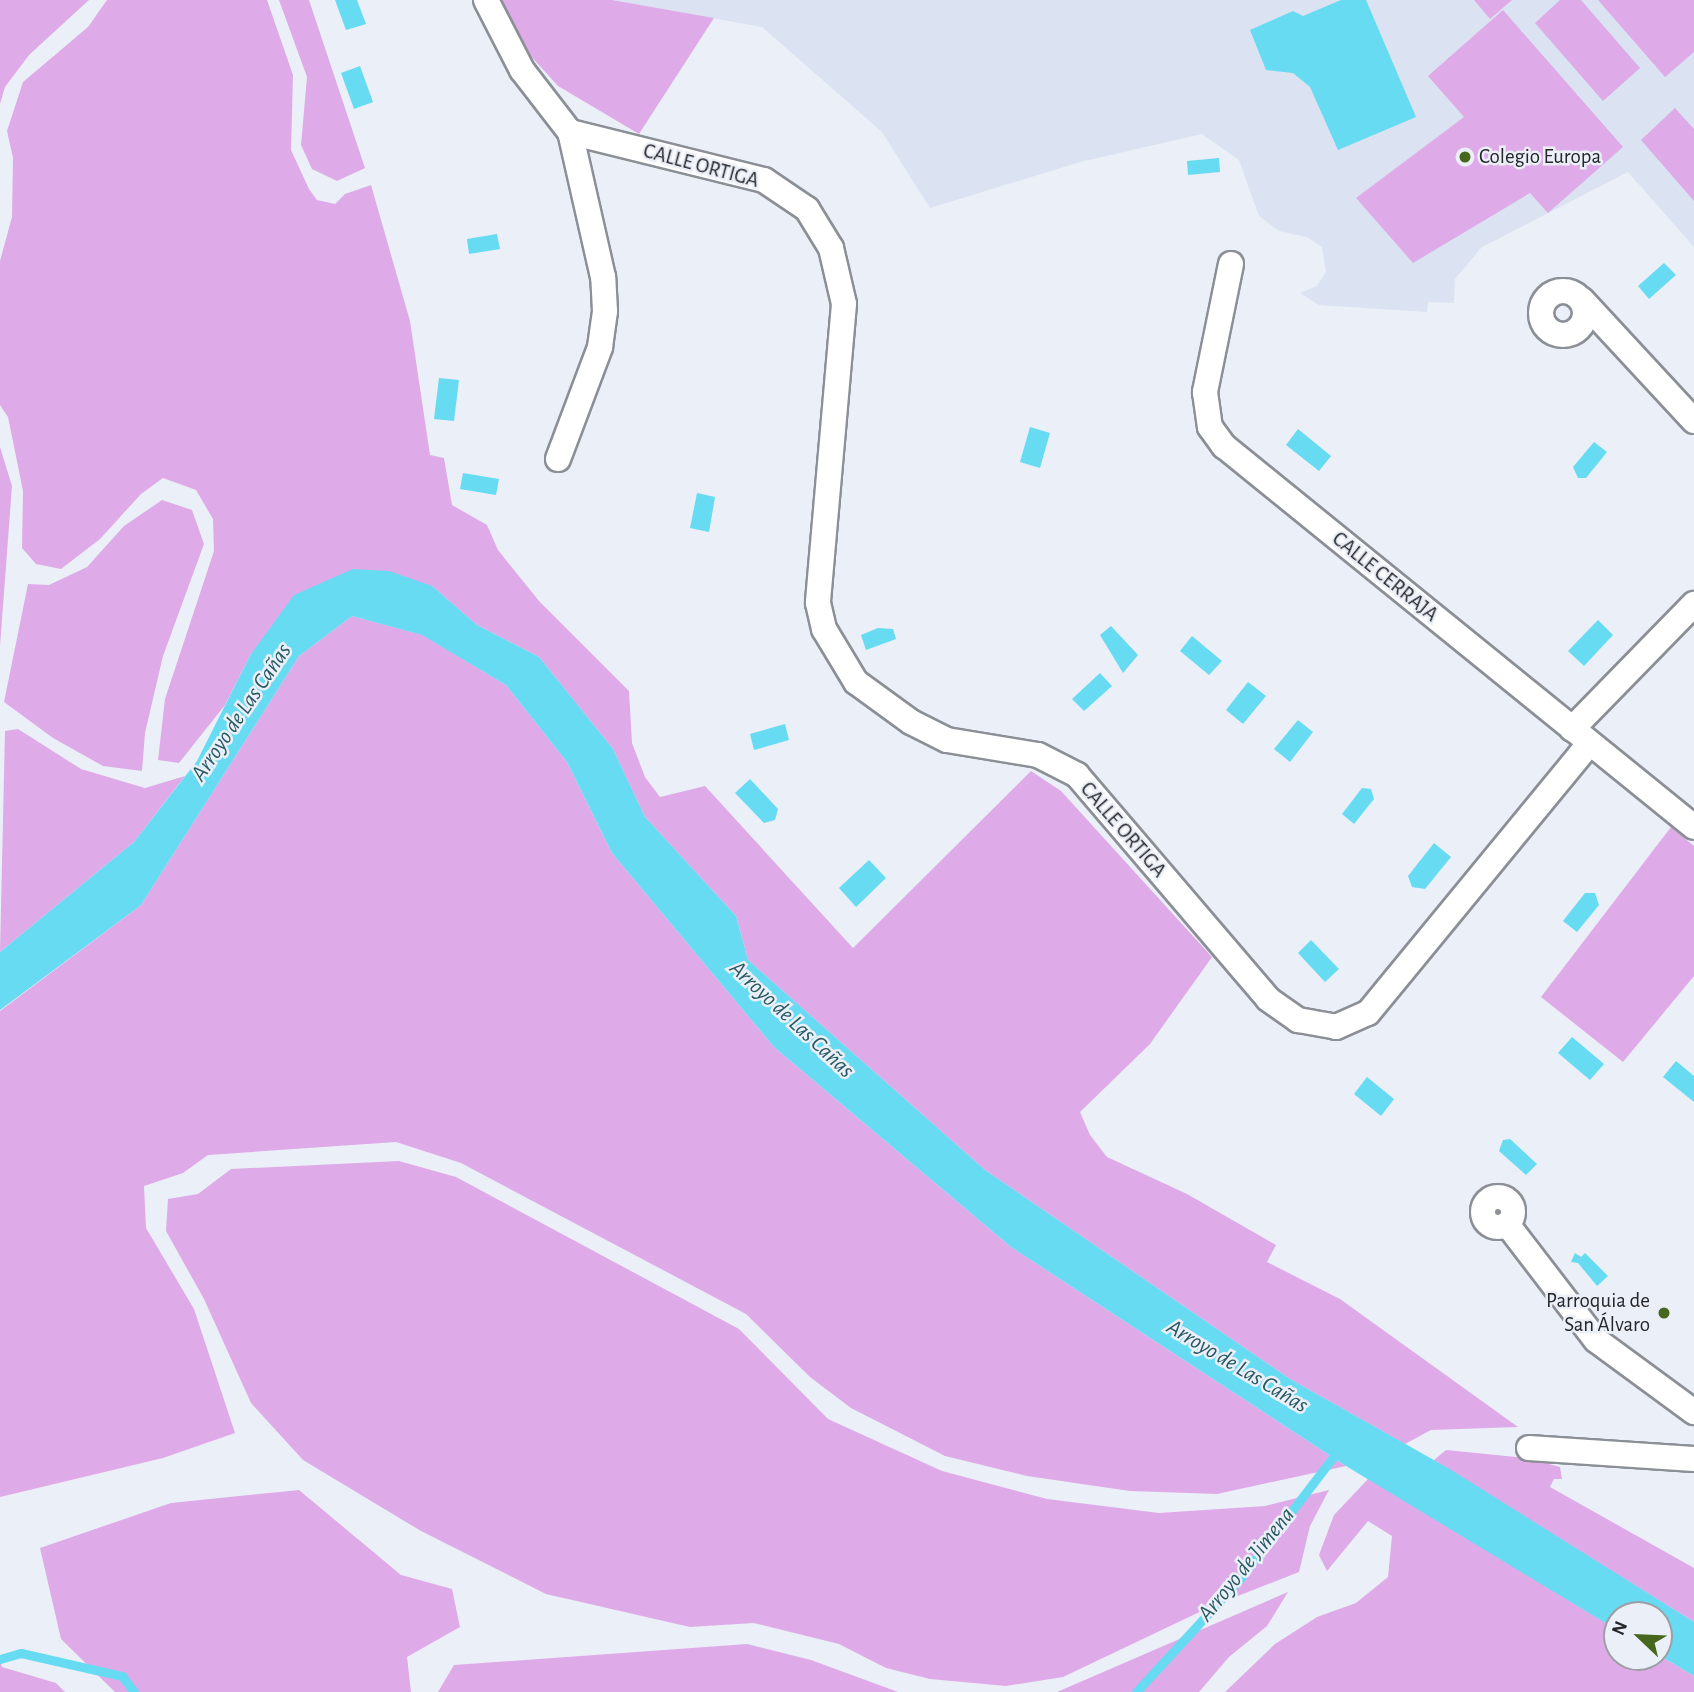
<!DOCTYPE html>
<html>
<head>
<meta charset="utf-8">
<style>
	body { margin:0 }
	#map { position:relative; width:1694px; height:1692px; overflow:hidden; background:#ebeff7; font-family:"Alegreya Sans",sans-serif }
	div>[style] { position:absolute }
	.built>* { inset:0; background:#dbe2f1 }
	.green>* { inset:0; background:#deabe8 }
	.water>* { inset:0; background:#66dbf2 }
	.stream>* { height:9px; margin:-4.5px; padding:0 4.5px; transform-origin:4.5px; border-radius:4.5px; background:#66dbf2 }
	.roads { filter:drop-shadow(2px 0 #8b8f96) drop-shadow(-2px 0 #8b8f96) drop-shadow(0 2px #8b8f96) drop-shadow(0 -2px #8b8f96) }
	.street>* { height:24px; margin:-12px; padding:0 12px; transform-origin:12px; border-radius:12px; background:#fff }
	.street>.ring { margin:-12px; padding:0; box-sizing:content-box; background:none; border:24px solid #fff; border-radius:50% }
	.dots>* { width:19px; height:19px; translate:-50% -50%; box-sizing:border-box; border:4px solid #ebeff7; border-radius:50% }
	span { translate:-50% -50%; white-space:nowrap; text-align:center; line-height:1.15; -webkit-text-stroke:5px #ebeff7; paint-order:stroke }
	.poi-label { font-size:21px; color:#252629 }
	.left { translate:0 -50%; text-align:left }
	.right { translate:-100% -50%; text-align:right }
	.street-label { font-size:21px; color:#252629 }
	.water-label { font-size:23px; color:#285a64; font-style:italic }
	.north { position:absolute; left:1603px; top:1601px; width:70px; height:70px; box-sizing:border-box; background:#ebeff7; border:2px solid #9c9fa5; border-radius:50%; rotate:293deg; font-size:19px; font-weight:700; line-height:28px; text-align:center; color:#252629 }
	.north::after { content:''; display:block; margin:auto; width:24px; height:32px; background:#45671e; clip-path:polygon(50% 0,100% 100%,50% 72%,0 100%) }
</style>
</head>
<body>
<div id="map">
	<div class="built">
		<i style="clip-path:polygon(612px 0,1694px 0,1694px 247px,1628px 172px,1482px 247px,1455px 279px,1454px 303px,1428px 302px,1427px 312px,1319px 305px,1300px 293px,1317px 286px,1326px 272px,1322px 247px,1307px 237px,1279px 231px,1259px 216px,1239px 160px,1202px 134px,1080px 162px,930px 208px,882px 132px,762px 27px)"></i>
	</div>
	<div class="green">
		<i style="clip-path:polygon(0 0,89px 0,29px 55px,5px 87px,0 104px)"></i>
		<i style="clip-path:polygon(107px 0,267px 0,293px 75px,291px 150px,309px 189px,317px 200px,335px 204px,345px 194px,371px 185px,410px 321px,430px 455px,444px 458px,452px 505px,487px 525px,498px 550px,539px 601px,629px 691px,632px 743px,645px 777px,660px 797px,705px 786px,853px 948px,1031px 771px,1061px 791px,1212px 957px,1150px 1044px,1080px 1112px,1090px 1135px,1107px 1157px,1187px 1194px,1276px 1245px,1267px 1262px,1340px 1299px,1518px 1427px,1431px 1430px,1405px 1444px,1290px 1379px,985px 1170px,748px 960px,736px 916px,645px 817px,613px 749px,539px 657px,477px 625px,432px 586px,251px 654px,225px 705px,179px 763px,158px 760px,165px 699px,214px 551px,213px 519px,196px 490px,163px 478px,141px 494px,100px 539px,61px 569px,36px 564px,22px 548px,23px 491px,8px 417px,0 405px,0 261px,12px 217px,13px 158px,7px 131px,23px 82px,88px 27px)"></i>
		<i style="clip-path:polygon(279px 0,309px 0,365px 168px,337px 181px,312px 169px,301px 145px,307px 77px)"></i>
		<i style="clip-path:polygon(502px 0,612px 0,714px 18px,639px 134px,558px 86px,528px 53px)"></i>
		<i style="clip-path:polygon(1474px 0,1512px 0,1490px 19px)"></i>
		<i style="clip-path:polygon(1560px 0,1581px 0,1640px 68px,1603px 101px,1535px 23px)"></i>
		<i style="clip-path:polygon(1598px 0,1694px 0,1694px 52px,1665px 77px)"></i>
		<i style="clip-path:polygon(1503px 10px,1623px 147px,1548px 213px,1530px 193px,1413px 263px,1356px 198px,1464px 117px,1428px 76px)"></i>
		<i style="clip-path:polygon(1675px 108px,1694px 129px,1694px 201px,1641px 140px)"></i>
		<i style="clip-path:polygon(0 447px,12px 486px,0 646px)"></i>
		<i style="clip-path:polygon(162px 500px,192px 510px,204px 544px,163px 656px,145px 733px,142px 771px,103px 766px,53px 738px,4px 702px,28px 584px,49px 585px,87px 567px,124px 526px)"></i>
		<i style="clip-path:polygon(352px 616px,423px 635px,506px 685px,567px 762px,612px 853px,774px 1047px,1011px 1247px,1346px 1466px,1217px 1494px,1130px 1491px,1027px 1476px,945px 1456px,851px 1408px,810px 1377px,746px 1314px,461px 1163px,396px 1142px,208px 1155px,183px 1173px,144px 1186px,146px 1228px,194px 1309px,235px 1433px,163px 1458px,0 1497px,0 1011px,141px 905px,299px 656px)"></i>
		<i style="clip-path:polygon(18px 729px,81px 769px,145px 788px,185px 776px,134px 842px,0 952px,5px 731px)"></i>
		<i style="clip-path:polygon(1671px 827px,1694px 846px,1694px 976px,1623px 1062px,1541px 997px)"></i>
		<i style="clip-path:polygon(399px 1161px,456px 1177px,739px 1329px,828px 1419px,942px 1471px,1047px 1499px,1159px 1513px,1265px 1506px,1329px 1490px,1310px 1526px,1299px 1572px,1210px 1607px,1063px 1677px,1006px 1686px,930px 1679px,886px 1668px,839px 1644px,754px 1623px,690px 1627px,546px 1594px,421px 1531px,303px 1460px,251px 1403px,204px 1299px,166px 1231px,168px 1199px,198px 1194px,231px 1169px)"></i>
		<i style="clip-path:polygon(1446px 1450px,1526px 1458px,1560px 1467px,1562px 1479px,1554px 1479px,1550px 1487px,1694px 1568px,1694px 1622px,1434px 1460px)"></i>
		<i style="clip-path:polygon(1369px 1478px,1617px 1630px,1617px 1657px,1659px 1655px,1694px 1676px,1694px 1692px,1225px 1692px,1275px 1644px,1317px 1617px,1356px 1603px,1388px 1577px,1392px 1536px,1368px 1521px,1327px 1571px,1319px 1555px,1334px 1515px)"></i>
		<i style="clip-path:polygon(299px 1490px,401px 1575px,452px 1589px,460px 1627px,407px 1657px,411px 1692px,115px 1692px,61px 1639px,40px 1548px,171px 1503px)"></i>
		<i style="clip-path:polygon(1288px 1592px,1267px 1626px,1229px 1657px,1199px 1692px,1057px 1692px)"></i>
		<i style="clip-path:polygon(747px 1644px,811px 1660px,898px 1692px,438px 1692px,454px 1665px)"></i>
		<i style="clip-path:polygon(0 1661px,2px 1667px,56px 1683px,65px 1692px,0 1692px)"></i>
	</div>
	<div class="water">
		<i style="clip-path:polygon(335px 0,357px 0,366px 24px,346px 30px)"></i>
		<i style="clip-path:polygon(1341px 0,1366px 0,1416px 117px,1338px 150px,1310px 87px,1293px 73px,1266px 70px,1250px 30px,1293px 11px,1303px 16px)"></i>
		<i style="clip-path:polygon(360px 66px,373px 102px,354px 109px,341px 73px)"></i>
		<i style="clip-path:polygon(1219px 158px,1220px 172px,1188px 175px,1187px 161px)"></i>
		<i style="clip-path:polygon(497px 234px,500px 249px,469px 254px,467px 239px)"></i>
		<i style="clip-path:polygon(1664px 263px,1676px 275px,1649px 299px,1638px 286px)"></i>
		<i style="clip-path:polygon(439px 378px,459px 380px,454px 421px,434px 419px)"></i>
		<i style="clip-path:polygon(1030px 427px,1050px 433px,1040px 468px,1020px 462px)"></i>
		<i style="clip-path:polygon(1298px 429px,1331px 456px,1319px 471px,1286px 445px)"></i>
		<i style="clip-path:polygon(1594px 442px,1607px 452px,1586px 478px,1578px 478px,1573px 467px)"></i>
		<i style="clip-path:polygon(463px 473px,499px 479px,496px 495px,460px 489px)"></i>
		<i style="clip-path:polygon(697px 493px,715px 497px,709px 532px,690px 528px)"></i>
		<i style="clip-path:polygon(353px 569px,389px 571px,432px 586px,477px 625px,539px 657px,613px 749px,645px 817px,736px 916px,748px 960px,985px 1170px,1290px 1379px,1448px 1468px,1694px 1622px,1694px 1676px,1659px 1655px,1659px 1615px,1617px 1615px,1617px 1630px,1346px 1466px,1011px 1247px,774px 1047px,612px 853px,567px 762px,506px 685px,422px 635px,352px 616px,299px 656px,141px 905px,0 1010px,0 952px,134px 842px,197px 761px,251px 654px,294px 595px)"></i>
		<i style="clip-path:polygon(1598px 620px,1613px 635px,1584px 666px,1568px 651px)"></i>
		<i style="clip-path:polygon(1111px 626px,1138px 655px,1123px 673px,1100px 635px)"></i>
		<i style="clip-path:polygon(878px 628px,893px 629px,896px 639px,866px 650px,861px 635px)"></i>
		<i style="clip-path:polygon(1192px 636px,1222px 661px,1209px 675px,1180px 651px)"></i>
		<i style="clip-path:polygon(1100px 673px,1112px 686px,1084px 711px,1072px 699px)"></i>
		<i style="clip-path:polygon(1248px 682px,1266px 696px,1243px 724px,1226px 710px)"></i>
		<i style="clip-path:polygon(1298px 720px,1313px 732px,1290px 762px,1274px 749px)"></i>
		<i style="clip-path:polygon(785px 724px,789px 740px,754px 750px,750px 734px)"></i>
		<i style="clip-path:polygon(750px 779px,778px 809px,775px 820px,764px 823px,735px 793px)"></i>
		<i style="clip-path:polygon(1362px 788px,1371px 789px,1374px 799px,1354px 824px,1342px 814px)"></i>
		<i style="clip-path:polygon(1434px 843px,1451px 857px,1425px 889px,1412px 887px,1408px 876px)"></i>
		<i style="clip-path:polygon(869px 860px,886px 878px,856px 907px,839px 888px)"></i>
		<i style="clip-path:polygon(1585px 893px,1595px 893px,1599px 905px,1577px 932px,1563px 921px)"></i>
		<i style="clip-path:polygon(1311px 940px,1339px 969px,1325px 982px,1298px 953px)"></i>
		<i style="clip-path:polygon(1572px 1037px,1604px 1064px,1590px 1080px,1558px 1053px)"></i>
		<i style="clip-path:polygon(1676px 1061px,1694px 1076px,1694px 1102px,1663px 1077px)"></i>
		<i style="clip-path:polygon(1367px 1077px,1394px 1099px,1381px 1116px,1354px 1094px)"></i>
		<i style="clip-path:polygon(1510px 1139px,1537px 1164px,1526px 1175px,1499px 1151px,1503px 1140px)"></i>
		<i style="clip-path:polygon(1575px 1253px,1581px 1257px,1585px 1253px,1608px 1276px,1597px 1286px,1578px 1263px,1571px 1262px)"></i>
	</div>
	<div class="stream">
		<i style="left:0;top:1659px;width:22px;rotate:-16deg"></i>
		<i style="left:21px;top:1653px;width:104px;rotate:12.8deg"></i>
		<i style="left:122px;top:1676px;width:20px;rotate:53deg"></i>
		<i style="left:1136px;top:1692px;width:152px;rotate:-47.4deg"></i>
		<i style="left:1239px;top:1580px;width:165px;rotate:-52.6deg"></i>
	</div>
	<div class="roads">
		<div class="street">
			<i style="left:486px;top:0;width:79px;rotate:62.8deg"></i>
			<i style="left:522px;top:70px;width:78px;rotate:52.3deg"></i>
			<i style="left:570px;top:132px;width:200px;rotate:13.9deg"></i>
			<i style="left:764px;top:180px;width:52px;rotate:34deg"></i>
			<i style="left:807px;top:209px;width:46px;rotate:58.4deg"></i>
			<i style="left:831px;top:248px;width:57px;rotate:76.9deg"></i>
			<i style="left:844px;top:304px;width:300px;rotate:95deg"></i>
			<i style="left:818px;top:603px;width:27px;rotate:77deg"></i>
			<i style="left:824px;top:629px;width:62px;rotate:58.9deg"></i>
			<i style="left:856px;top:682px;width:68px;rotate:36deg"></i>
			<i style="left:911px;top:722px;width:40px;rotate:26.6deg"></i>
			<i style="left:947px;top:740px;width:92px;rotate:9.4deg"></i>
			<i style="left:1038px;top:755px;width:44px;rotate:27.1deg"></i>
			<i style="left:1077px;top:775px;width:294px;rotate:49.5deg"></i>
			<i style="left:1268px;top:999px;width:37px;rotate:35deg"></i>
			<i style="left:1298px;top:1020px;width:39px;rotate:10deg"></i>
			<i style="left:1336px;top:1027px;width:35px;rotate:-24deg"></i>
			<i style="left:1368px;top:1013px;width:348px;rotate:-50.6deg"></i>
			<i style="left:1231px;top:264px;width:131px;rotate:101.5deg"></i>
			<i style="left:1205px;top:392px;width:35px;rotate:82deg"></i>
			<i style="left:1210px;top:427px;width:24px;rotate:54deg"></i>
			<i style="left:1224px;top:446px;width:605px;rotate:39.03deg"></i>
			<i class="ring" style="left:1541px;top:291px;width:20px;height:20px"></i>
			<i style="left:1582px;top:300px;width:165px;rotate:47.2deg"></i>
			<i style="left:558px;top:459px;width:120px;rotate:-69.4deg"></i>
			<i style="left:600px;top:347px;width:36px;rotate:-82deg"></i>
			<i style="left:605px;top:311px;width:34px;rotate:-93deg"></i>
			<i style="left:603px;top:277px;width:149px;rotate:-102.8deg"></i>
			<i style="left:1572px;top:729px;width:175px;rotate:-45.7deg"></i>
			<i class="ring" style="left:1483px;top:1197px;width:6px;height:6px"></i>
			<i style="left:1507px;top:1224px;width:146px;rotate:52.5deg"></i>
			<i style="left:1596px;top:1340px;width:122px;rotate:36.3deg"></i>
			<i style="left:1529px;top:1448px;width:165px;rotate:3.8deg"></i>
		</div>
	</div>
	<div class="dots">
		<i style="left:1465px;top:157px;background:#45671e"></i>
		<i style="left:1664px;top:1313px;background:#45671e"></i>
	</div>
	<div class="poi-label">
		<span class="left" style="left:1479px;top:157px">Colegio Europa</span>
		<span class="right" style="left:1650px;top:1313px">Parroquia de<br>San Álvaro</span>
	</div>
	<div class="street-label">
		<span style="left:701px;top:166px;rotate:15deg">CALLE ORTIGA</span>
		<span style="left:1385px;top:577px;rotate:39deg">CALLE CERRAJA</span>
		<span style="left:1123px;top:830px;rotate:49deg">CALLE ORTIGA</span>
	</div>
	<div class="water-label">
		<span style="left:242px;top:713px;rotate:-56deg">Arroyo de Las Cañas</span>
		<span style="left:791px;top:1020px;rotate:43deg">Arroyo de Las Cañas</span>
		<span style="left:1237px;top:1367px;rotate:31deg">Arroyo de Las Cañas</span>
		<span style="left:1247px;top:1565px;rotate:-51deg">Arroyo de Jimena</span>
	</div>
	<div class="north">N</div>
</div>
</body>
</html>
